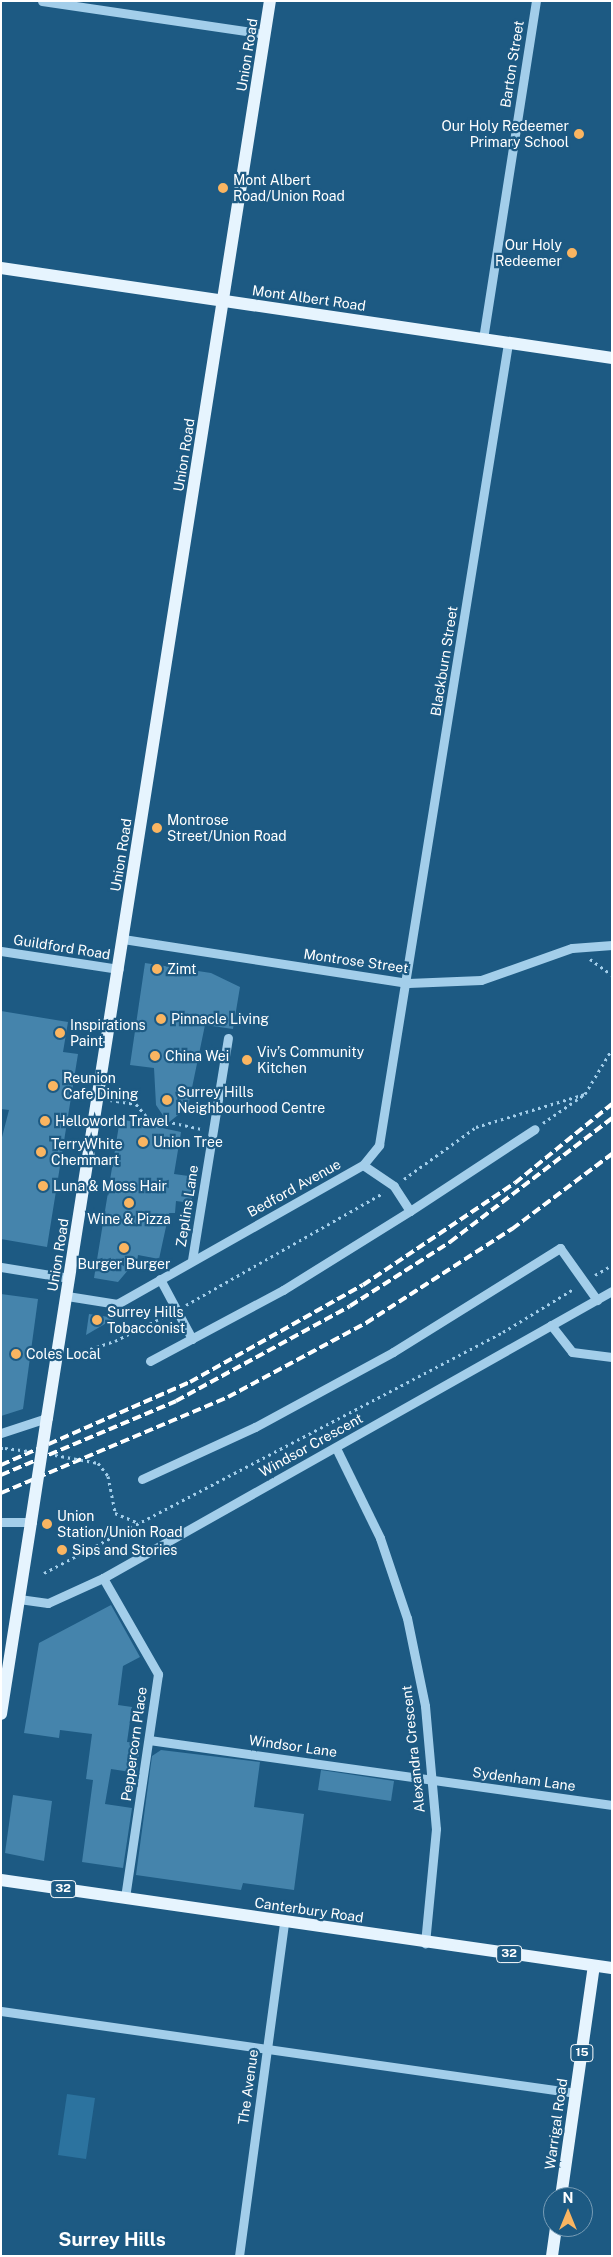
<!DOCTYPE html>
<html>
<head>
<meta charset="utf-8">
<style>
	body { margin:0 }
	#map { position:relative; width:613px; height:2257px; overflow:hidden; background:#1d5a83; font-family:"Public Sans",sans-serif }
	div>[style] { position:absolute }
	.green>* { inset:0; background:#2c739f }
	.building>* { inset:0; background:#4584ac }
	.path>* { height:3px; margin-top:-1.5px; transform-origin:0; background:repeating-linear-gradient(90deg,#a3ceea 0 2.5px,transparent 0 6.5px) }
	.minor>* { height:9px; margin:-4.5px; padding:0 4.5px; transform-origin:4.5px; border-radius:4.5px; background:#a3ceea }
	.major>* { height:12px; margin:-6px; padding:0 6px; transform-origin:6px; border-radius:6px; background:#e6f4fe }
	.rail>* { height:4px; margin-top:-2px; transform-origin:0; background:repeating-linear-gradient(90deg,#fff 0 9px,transparent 0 13px) }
	.path-bridge>* { height:3px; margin-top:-1.5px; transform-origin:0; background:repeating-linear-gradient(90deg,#a3ceea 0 2.5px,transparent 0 6.5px) }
	.major-bridge>* { height:12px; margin:-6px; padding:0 6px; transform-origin:6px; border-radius:6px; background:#e6f4fe }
	.dots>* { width:14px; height:14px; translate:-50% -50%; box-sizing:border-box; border:2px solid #1d5a83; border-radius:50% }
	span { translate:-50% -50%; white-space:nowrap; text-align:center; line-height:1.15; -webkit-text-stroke:4.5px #1d5a83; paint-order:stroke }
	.shield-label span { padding:1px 4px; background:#1d5a83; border:1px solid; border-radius:4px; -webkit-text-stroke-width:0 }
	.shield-label { font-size:12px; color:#fff; font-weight:700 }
	.street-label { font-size:14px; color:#fff }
	.poi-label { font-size:14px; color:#fff }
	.right { translate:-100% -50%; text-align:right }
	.left { translate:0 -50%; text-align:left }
	.district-label { font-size:19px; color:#fff; font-weight:700 }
	.frame { position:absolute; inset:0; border:2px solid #fff; pointer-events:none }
	.north { position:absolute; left:543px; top:2187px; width:50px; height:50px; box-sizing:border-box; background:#1d5a83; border:1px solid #779cb5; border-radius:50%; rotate:0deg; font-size:14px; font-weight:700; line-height:20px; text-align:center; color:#fff }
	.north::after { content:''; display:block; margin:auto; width:18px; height:22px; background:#fab561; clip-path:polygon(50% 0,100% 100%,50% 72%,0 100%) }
</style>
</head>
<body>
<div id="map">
	<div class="green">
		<i style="clip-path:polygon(67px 2094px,95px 2098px,86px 2159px,58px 2155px)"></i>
	</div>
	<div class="building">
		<i style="clip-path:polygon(145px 963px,211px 973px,240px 987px,233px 1029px,205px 1025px,188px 1107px,168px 1123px,156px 1105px,154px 1068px,130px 1065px)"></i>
		<i style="clip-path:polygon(1px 1011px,68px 1022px,63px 1052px,78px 1054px,47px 1247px,1px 1239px,1px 1141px,9px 1110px,1px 1109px)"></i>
		<i style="clip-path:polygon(120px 1119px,181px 1132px,174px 1174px,196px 1177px,191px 1203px,176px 1201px,175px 1213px,169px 1213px,159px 1259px,138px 1255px,136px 1270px,129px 1269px,118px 1282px,94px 1278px)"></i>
		<i style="clip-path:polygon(1px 1294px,38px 1299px,23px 1409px,1px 1416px)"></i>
		<i style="clip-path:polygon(89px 1314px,115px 1318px,86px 1335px)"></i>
		<i style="clip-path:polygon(111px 1605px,140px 1657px,123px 1666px,118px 1705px,132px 1707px,127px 1742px,140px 1743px,137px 1773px,111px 1769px,105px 1804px,132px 1808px,123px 1868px,82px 1862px,93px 1780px,86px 1779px,92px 1734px,60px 1730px,59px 1738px,24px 1733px,39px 1643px)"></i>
		<i style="clip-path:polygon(161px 1750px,260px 1762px,254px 1807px,304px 1814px,294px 1890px,243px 1883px,241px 1890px,136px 1875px,152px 1756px)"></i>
		<i style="clip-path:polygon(321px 1770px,394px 1781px,391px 1801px,318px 1790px)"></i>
		<i style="clip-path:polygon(13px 1795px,52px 1801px,44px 1861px,5px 1853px)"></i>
	</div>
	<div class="path">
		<i style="left:590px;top:959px;width:27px;rotate:36deg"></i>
		<i style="left:110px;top:1100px;width:26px;rotate:9deg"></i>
		<i style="left:136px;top:1104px;width:17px;rotate:50deg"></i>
		<i style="left:147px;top:1117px;width:55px;rotate:12.5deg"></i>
		<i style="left:543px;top:1123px;width:51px;rotate:-34.6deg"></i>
		<i style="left:585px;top:1094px;width:52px;rotate:-59deg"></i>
		<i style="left:404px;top:1179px;width:89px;rotate:-35.8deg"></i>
		<i style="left:476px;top:1127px;width:114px;rotate:-16.8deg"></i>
		<i style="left:595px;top:1275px;width:20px;rotate:-30deg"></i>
		<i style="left:186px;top:1305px;width:227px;rotate:-29.6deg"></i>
		<i style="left:78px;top:1353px;width:39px;rotate:-18deg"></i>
		<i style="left:115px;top:1341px;width:58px;rotate:-26.6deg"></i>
		<i style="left:1px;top:1448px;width:4px"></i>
		<i style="left:108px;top:1476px;width:38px;rotate:79deg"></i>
		<i style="left:115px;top:1513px;width:26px;rotate:23deg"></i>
		<i style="left:44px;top:1573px;width:518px;rotate:-27.7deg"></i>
		<i style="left:503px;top:1332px;width:84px;rotate:-31.4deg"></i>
	</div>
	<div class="minor">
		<i style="left:42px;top:1px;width:225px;rotate:8.4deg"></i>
		<i style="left:483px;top:339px;width:342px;rotate:-81.1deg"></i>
		<i style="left:123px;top:939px;width:288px;rotate:8.8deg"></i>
		<i style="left:408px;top:983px;width:73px;rotate:-2.4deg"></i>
		<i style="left:481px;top:980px;width:96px;rotate:-19.4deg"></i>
		<i style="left:572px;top:948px;width:40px;rotate:-4.3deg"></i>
		<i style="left:1px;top:951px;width:119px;rotate:8.7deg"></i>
		<i style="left:410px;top:1211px;width:149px;rotate:-33.3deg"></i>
		<i style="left:192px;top:1260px;width:225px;rotate:-80.8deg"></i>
		<i style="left:1px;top:1267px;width:69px;rotate:9.2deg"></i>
		<i style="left:160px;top:1279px;width:68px;rotate:61.9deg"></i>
		<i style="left:67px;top:1296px;width:51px;rotate:9.1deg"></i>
		<i style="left:117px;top:1304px;width:283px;rotate:-29.5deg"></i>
		<i style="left:363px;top:1165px;width:26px;rotate:-51deg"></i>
		<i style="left:379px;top:1145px;width:812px;rotate:-80.86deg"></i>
		<i style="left:551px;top:1325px;width:34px;rotate:52deg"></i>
		<i style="left:572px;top:1352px;width:40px;rotate:7.1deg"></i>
		<i style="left:150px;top:1361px;width:151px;rotate:-28.1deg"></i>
		<i style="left:283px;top:1290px;width:150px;rotate:-31.9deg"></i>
		<i style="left:410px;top:1211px;width:30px;rotate:-123deg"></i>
		<i style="left:394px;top:1186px;width:37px;rotate:-146deg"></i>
		<i style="left:1px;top:1433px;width:48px;rotate:-18.1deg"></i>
		<i style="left:336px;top:1448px;width:100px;rotate:63.9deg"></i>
		<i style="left:380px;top:1538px;width:84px;rotate:71.4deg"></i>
		<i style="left:407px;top:1618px;width:90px;rotate:78.4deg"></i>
		<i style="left:425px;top:1706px;width:123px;rotate:84.9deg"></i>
		<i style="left:436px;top:1829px;width:115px;rotate:95.5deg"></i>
		<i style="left:142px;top:1479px;width:124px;rotate:-24.7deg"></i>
		<i style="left:255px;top:1427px;width:157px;rotate:-28.5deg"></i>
		<i style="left:393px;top:1352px;width:197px;rotate:-31.9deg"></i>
		<i style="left:560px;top:1248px;width:64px;rotate:54.6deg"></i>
		<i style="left:1px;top:1522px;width:30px"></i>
		<i style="left:103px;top:1578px;width:111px;rotate:60.2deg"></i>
		<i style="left:158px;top:1674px;width:226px;rotate:98.4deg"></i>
		<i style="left:19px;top:1599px;width:29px;rotate:8deg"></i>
		<i style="left:48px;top:1603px;width:60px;rotate:-24.4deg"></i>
		<i style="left:103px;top:1578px;width:584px;rotate:-29.42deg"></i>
		<i style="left:149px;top:1740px;width:468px;rotate:8deg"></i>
		<i style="left:1px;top:2011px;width:581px;rotate:8.12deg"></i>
		<i style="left:239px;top:2256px;width:337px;rotate:-82.3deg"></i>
	</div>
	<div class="major">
		<i style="left:1px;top:268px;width:618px;rotate:8.38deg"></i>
		<i style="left:47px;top:1418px;width:1434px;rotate:-81.06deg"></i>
		<i style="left:1px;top:1714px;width:194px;rotate:-81.1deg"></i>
		<i style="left:1px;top:1880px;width:617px;rotate:8.2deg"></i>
		<i style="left:561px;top:2197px;width:233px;rotate:-81.9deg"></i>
		<i style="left:552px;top:2256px;width:29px;rotate:-82deg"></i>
	</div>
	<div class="rail">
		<i style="left:1px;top:1465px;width:206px;rotate:-23.7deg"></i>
		<i style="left:190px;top:1382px;width:198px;rotate:-29.3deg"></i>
		<i style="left:363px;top:1285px;width:183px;rotate:-33.9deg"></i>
		<i style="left:515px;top:1183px;width:125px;rotate:-39.2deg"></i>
		<i style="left:1px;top:1475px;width:190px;rotate:-22.9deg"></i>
		<i style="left:176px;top:1401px;width:198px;rotate:-28.6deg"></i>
		<i style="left:350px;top:1306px;width:119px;rotate:-32.6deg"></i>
		<i style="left:450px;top:1242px;width:204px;rotate:-37.4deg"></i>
		<i style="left:1px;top:1493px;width:246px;rotate:-22.9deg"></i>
		<i style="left:228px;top:1397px;width:157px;rotate:-28.2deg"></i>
		<i style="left:366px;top:1323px;width:174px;rotate:-32.8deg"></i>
		<i style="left:512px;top:1229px;width:125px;rotate:-36.9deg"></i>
	</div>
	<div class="path-bridge">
		<i style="left:5px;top:1448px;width:24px;rotate:7deg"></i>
		<i style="left:55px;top:1455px;width:44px;rotate:10.5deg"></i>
		<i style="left:98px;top:1463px;width:16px;rotate:52deg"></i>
	</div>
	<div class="major-bridge">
		<i style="left:31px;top:1522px;width:105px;rotate:-81.3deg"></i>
	</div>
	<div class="dots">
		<i style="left:579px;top:134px;background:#fab561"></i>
		<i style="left:223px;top:188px;background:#fab561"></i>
		<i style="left:572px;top:253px;background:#fab561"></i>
		<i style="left:157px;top:828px;background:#fab561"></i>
		<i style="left:157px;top:969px;background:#fab561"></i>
		<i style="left:161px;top:1019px;background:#fab561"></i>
		<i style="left:60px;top:1033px;background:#fab561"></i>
		<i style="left:155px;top:1056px;background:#fab561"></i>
		<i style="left:247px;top:1060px;background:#fab561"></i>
		<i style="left:53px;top:1086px;background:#fab561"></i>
		<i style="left:167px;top:1100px;background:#fab561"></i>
		<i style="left:45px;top:1121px;background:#fab561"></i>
		<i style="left:143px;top:1142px;background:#fab561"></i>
		<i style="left:41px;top:1152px;background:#fab561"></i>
		<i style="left:43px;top:1186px;background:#fab561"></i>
		<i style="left:129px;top:1203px;background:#fab561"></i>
		<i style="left:124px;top:1248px;background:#fab561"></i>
		<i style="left:97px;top:1320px;background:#fab561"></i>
		<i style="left:16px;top:1354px;background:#fab561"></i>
		<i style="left:47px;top:1524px;background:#fab561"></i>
		<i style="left:62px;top:1550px;background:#fab561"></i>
	</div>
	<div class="shield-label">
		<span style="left:63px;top:1889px">32</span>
		<span style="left:509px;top:1954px">32</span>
		<span style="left:582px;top:2053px">15</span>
	</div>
	<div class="street-label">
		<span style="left:247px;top:55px;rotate:-81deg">Union Road</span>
		<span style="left:512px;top:64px;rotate:-81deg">Barton Street</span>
		<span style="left:309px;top:298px;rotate:8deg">Mont Albert Road</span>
		<span style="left:184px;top:455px;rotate:-81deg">Union Road</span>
		<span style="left:444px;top:661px;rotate:-81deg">Blackburn Street</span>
		<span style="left:121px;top:855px;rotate:-81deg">Union Road</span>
		<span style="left:62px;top:947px;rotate:9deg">Guildford Road</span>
		<span style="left:356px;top:961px;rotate:8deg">Montrose Street</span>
		<span style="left:294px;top:1188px;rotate:-29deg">Bedford Avenue</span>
		<span style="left:187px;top:1206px;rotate:-81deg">Zeplins Lane</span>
		<span style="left:58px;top:1255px;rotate:-81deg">Union Road</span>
		<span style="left:311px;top:1445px;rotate:-29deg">Windsor Crescent</span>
		<span style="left:134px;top:1744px;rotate:-82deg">Peppercorn Place</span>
		<span style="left:293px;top:1746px;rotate:8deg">Windsor Lane</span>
		<span style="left:413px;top:1749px;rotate:-96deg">Alexandra Crescent</span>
		<span style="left:524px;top:1779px;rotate:8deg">Sydenham Lane</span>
		<span style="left:309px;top:1910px;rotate:8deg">Canterbury Road</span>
		<span style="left:248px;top:2087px;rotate:-82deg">The Avenue</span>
		<span style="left:556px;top:2124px;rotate:-82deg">Warrigal Road</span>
	</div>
	<div class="poi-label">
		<span class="right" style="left:569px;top:134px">Our Holy Redeemer<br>Primary School</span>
		<span class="left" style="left:233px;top:188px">Mont Albert<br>Road/Union Road</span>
		<span class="right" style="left:562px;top:253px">Our Holy<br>Redeemer</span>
		<span class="left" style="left:167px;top:828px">Montrose<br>Street/Union Road</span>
		<span class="left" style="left:167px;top:969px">Zimt</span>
		<span class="left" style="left:171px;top:1019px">Pinnacle Living</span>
		<span class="left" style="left:70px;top:1033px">Inspirations<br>Paint</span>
		<span class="left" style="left:257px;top:1060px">Viv’s Community<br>Kitchen</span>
		<span class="left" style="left:165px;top:1056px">China Wei</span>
		<span class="left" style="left:63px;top:1086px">Reunion<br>Cafe Dining</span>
		<span class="left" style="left:177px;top:1100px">Surrey Hills<br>Neighbourhood Centre</span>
		<span class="left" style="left:55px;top:1121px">Helloworld Travel</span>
		<span class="left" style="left:153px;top:1142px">Union Tree</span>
		<span class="left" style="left:51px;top:1152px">TerryWhite<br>Chemmart</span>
		<span class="left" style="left:53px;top:1186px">Luna &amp; Moss Hair</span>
		<span style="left:129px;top:1219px">Wine &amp; Pizza</span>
		<span style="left:124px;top:1264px">Burger Burger</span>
		<span class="left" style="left:107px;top:1320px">Surrey Hills<br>Tobacconist</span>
		<span class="left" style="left:26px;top:1354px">Coles Local</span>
		<span class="left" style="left:57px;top:1524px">Union<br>Station/Union Road</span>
		<span class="left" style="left:72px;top:1550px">Sips and Stories</span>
	</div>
	<div class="district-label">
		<span style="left:112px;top:2240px">Surrey Hills</span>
	</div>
	<div class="frame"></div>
	<div class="north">N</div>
</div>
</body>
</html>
